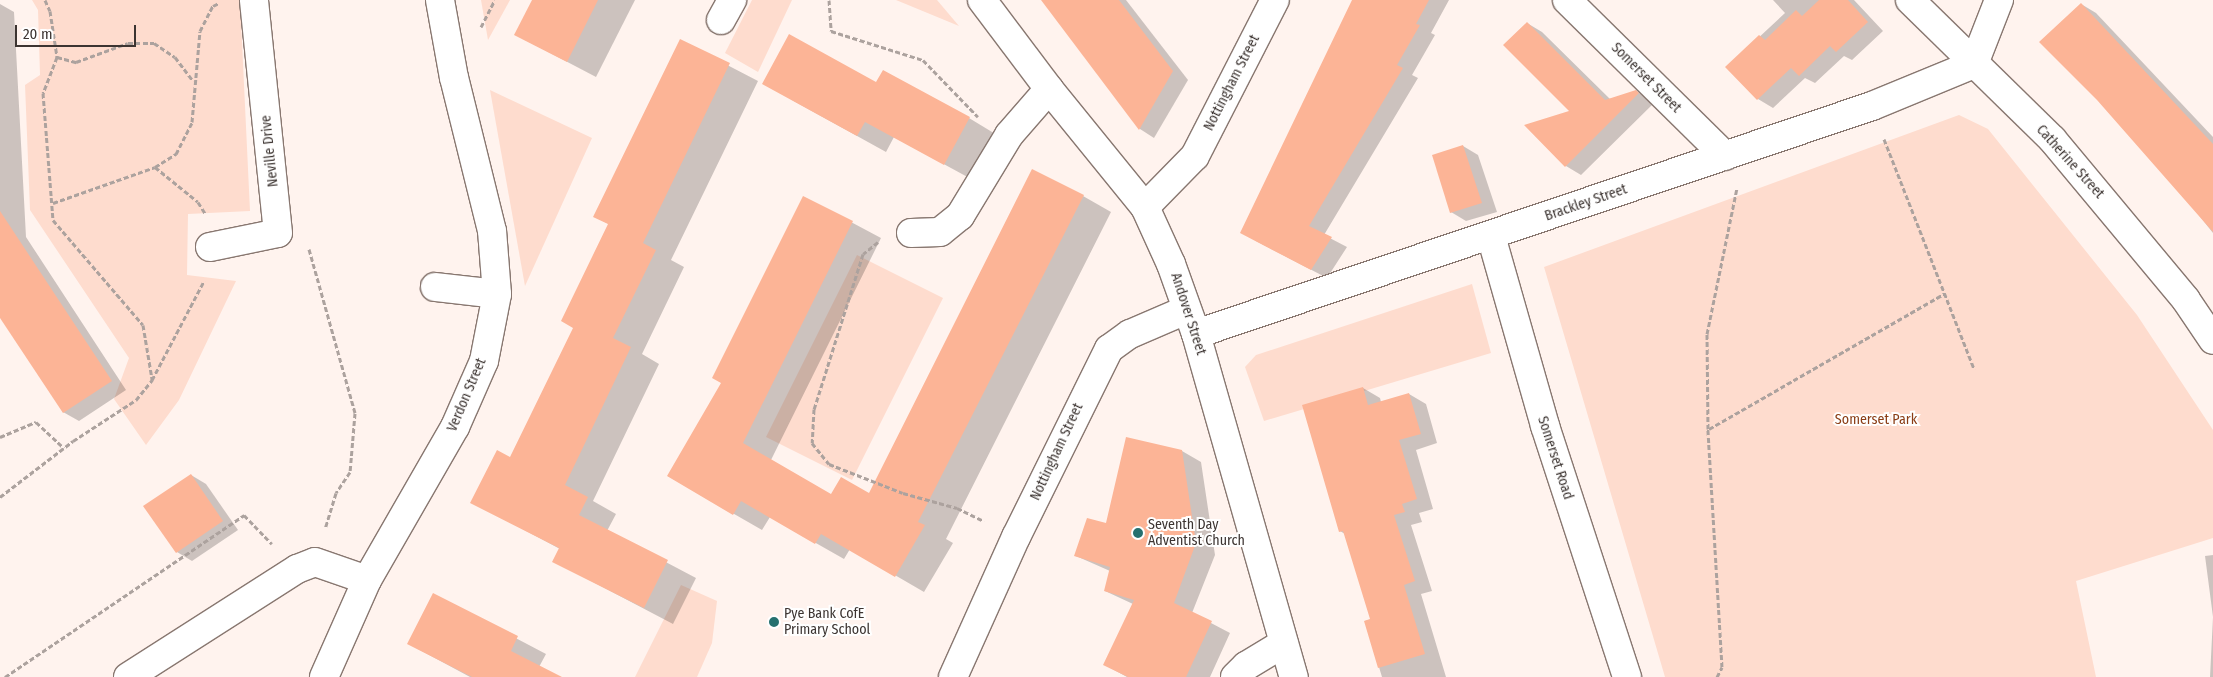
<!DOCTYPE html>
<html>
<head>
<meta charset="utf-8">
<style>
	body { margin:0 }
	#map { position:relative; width:2213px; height:677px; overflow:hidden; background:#fff3ee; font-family:"Fira Sans Condensed",sans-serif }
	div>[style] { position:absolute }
	.green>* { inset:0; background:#fedcce }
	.shadow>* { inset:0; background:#0003 }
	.building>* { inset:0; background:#fcb496 }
	.path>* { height:3px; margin-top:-1.5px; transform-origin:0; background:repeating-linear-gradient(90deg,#aca29e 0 5px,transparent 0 7.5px) }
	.roads { filter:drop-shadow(1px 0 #887770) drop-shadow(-1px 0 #887770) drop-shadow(0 1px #887770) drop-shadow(0 -1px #887770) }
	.minor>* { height:28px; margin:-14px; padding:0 14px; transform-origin:14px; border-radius:14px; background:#fff }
	.dots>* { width:14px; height:14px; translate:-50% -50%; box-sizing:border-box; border:2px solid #fff; border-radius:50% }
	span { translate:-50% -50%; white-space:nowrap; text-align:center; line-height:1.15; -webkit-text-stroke:4px #fff; paint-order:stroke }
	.street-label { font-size:14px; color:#3c3431 }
	.park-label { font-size:14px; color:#8a3d15 }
	.poi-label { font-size:14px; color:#3c3431 }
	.left { translate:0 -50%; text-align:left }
	.scale { position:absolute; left:15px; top:25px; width:121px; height:22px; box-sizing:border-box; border:2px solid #3c3431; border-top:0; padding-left:6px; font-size:15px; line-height:18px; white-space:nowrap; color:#3c3431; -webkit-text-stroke:4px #fff; paint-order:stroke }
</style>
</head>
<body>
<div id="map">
	<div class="green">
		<i style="clip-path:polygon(32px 0,240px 0,250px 211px,188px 214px,187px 275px,236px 281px,179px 400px,146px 445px,114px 399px,129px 358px,30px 210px,25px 85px,40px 75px,38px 10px)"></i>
		<i style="clip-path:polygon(481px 0,510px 0,488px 40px)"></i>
		<i style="clip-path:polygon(752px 0,792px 0,758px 72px,725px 53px)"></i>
		<i style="clip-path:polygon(896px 0,937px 0,959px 26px)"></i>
		<i style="clip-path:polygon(490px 90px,592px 138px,525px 286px)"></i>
		<i style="clip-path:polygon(1959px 115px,1988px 129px,2137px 315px,2213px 430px,2213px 538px,2076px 581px,2096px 677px,1665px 677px,1544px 267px)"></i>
		<i style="clip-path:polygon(857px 255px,943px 298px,852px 480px,766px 437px)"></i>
		<i style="clip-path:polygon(1472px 284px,1491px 353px,1264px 421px,1245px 367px,1256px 355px)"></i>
		<i style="clip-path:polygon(681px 585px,717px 601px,712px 643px,697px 677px,635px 677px)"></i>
	</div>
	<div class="shadow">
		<i style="clip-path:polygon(533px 0,635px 0,596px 77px,516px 35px)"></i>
		<i style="clip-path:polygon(1043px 0,1126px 0,1188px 80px,1154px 138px,1140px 129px)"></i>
		<i style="clip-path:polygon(1353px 0,1449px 0,1431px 33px,1435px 35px,1412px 75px,1418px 78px,1324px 235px,1347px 247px,1327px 278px,1256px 241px)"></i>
		<i style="clip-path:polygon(1773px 0,1854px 0,1883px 31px,1852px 60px,1844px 56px,1815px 83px,1805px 78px,1773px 108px,1758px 99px,1727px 67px,1785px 13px)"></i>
		<i style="clip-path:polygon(0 4px,14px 12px,26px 237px,126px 390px,79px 421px,63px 412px,0 316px)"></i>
		<i style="clip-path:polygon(2081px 4px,2096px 13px,2213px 137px,2213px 233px,2190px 204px)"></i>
		<i style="clip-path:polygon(1527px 23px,1542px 32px,1610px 99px,1636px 91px,1654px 103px,1581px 175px,1566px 166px,1526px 126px,1571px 112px)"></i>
		<i style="clip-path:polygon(681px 41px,758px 81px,671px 260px,684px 267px,642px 354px,659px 364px,593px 501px,616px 514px,607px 531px,696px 578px,673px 624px,553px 561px,560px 549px,472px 502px,510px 459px,574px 328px,609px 224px,595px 217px)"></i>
		<i style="clip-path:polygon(792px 100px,969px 118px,997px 135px,973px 180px,894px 137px,886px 152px)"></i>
		<i style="clip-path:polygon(1463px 146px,1478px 155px,1497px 212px,1466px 221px,1451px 212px)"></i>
		<i style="clip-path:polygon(1083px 196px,1111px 212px,946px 539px,953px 543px,924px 592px,850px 549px,844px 559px,770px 517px,762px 530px,668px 476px,722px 383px,804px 197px,881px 238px,771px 460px,832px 496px,870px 495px)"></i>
		<i style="clip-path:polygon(1363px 388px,1380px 398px,1381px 402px,1409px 394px,1426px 404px,1437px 443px,1416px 450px,1433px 509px,1419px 513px,1422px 522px,1411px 525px,1432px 591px,1421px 594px,1446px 677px,1382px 677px,1365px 621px,1372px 619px,1345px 534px,1340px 531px)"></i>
		<i style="clip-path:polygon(1182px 451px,1201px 462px,1215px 555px,1192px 613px,1230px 633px,1210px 677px,1127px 677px,1105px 665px,1133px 604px,1105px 591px,1110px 571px,1076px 556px)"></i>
		<i style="clip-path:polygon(191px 475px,206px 484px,238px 530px,192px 561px,177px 552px)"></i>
		<i style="clip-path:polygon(2213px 555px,2213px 677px,2210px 677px,2213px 617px,2205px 556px)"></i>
		<i style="clip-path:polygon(434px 595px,546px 654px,539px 667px,559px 677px,470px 677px,409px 644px)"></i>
	</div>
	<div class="building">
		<i style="clip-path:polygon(532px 0,598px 0,567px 62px,514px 35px)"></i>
		<i style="clip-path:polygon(1041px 0,1119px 0,1173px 71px,1139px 130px)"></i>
		<i style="clip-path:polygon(1352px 0,1429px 0,1416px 24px,1420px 25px,1397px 65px,1403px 68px,1309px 226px,1332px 237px,1311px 270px,1240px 233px)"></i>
		<i style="clip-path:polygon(1819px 0,1848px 0,1868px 22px,1836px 52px,1830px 46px,1799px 76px,1791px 68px,1757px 100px,1725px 67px,1759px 35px,1765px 40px,1796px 10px,1802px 16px)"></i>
		<i style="clip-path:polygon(2081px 3px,2213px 144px,2213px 232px,2097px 100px,2039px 42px)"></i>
		<i style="clip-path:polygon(1527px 22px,1605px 100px,1636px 90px,1639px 93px,1565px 167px,1524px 125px,1569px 111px,1503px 45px)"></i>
		<i style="clip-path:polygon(789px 34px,876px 82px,883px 70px,970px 117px,944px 165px,865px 122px,857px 136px,762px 84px)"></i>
		<i style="clip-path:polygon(680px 39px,730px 63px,643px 243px,656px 250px,613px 338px,631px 347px,565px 485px,588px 497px,579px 515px,668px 560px,644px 608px,552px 562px,559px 548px,470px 503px,497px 450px,510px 457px,573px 328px,561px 321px,608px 224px,593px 217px)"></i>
		<i style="clip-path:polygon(1463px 145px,1482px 203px,1450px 213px,1432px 155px)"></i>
		<i style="clip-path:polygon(1032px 169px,1084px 195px,918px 522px,925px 525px,895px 577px,821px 534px,815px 544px,741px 501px,733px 515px,667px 476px,721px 383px,712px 378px,803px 196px,853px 221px,743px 443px,831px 494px,841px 477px,869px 493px)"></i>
		<i style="clip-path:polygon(0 211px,112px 381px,63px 413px,0 318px)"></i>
		<i style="clip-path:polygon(1363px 387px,1368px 405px,1409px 393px,1421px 434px,1399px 440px,1417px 499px,1402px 504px,1405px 512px,1394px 515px,1415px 581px,1404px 585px,1425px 654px,1378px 668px,1364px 621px,1370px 619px,1343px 531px,1339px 532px,1302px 405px)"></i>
		<i style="clip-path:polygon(1126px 437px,1182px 450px,1196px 543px,1174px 603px,1212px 621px,1186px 677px,1128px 677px,1103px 665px,1134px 600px,1104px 591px,1110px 567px,1074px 556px,1087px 518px,1106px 523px)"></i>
		<i style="clip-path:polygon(191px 474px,223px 521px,176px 553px,143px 506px)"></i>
		<i style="clip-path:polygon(433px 593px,518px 636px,511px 651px,562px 677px,472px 677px,407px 644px)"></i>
	</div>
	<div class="path">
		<i style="left:45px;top:0;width:12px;rotate:66deg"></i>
		<i style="left:50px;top:11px;width:47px;rotate:81.3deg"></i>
		<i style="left:57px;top:57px;width:39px;rotate:111deg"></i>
		<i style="left:43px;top:93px;width:127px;rotate:85.5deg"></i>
		<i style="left:53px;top:220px;width:138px;rotate:49.4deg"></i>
		<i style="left:143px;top:325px;width:55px;rotate:80.5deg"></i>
		<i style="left:829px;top:0;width:31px;rotate:86deg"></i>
		<i style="left:831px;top:31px;width:96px;rotate:17.5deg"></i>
		<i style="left:923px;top:60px;width:79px;rotate:46deg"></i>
		<i style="left:481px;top:27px;width:30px;rotate:-63deg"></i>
		<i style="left:57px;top:57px;width:20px;rotate:15deg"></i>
		<i style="left:76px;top:62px;width:55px;rotate:-20.1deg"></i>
		<i style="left:128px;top:43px;width:26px"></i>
		<i style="left:154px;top:43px;width:25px;rotate:34deg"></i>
		<i style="left:175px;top:57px;width:30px;rotate:53deg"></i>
		<i style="left:1884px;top:139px;width:247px;rotate:68.6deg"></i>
		<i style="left:155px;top:167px;width:55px;rotate:39.1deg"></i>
		<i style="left:198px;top:202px;width:13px;rotate:58deg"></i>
		<i style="left:53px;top:203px;width:108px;rotate:-19.4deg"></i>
		<i style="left:155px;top:167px;width:25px;rotate:-32deg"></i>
		<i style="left:176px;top:154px;width:36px;rotate:-63deg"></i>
		<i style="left:192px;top:122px;width:91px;rotate:-85deg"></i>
		<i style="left:200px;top:31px;width:28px;rotate:-63deg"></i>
		<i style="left:213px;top:6px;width:7px;rotate:-27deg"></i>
		<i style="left:878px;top:242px;width:19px;rotate:141deg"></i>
		<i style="left:863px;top:254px;width:163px;rotate:107.5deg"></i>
		<i style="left:814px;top:409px;width:34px;rotate:93deg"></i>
		<i style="left:812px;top:443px;width:27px;rotate:51deg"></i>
		<i style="left:829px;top:464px;width:79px;rotate:21.4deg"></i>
		<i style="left:903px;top:493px;width:56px;rotate:15.5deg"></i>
		<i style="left:957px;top:508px;width:30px;rotate:26deg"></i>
		<i style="left:309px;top:249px;width:170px;rotate:74.3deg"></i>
		<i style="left:355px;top:413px;width:59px;rotate:94.8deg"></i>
		<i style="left:350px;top:472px;width:25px;rotate:124deg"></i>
		<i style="left:336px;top:493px;width:37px;rotate:107deg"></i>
		<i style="left:1709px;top:429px;width:271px;rotate:-29.9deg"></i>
		<i style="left:0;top:437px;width:39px;rotate:-23deg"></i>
		<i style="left:36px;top:422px;width:38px;rotate:43deg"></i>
		<i style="left:0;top:497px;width:92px;rotate:-37.5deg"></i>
		<i style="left:73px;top:441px;width:75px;rotate:-33.1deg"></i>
		<i style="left:136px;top:400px;width:26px;rotate:-51deg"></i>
		<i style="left:152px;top:380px;width:112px;rotate:-62.3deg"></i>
		<i style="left:5px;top:677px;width:289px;rotate:-34.1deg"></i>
		<i style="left:244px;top:515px;width:40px;rotate:46deg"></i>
		<i style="left:1717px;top:677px;width:11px;rotate:-63deg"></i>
		<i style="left:1722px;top:667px;width:238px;rotate:-93.4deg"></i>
		<i style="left:1708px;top:429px;width:95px;rotate:-90.6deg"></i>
		<i style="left:1707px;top:334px;width:149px;rotate:-78.4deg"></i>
	</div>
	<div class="roads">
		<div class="minor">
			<i style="left:982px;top:0;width:111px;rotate:53deg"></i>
			<i style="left:1049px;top:89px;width:152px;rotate:50.9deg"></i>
			<i style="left:1145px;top:207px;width:63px;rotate:65.5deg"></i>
			<i style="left:1171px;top:264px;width:74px;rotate:70.3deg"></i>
			<i style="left:1196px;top:334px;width:357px;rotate:74.1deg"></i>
			<i style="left:1567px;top:0;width:222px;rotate:44.6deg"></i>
			<i style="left:1910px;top:0;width:199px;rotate:44.4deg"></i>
			<i style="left:2052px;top:139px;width:209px;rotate:50.2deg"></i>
			<i style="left:2186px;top:300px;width:48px;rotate:56deg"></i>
			<i style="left:721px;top:20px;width:23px;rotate:-61deg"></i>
			<i style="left:1145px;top:207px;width:71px;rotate:-45.6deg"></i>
			<i style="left:1195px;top:156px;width:175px;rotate:-62.9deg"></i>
			<i style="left:911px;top:233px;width:29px;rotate:-2deg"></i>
			<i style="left:940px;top:232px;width:26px;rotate:-39deg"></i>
			<i style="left:960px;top:216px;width:95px;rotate:-58.8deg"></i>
			<i style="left:1009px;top:135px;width:61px;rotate:-49deg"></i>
			<i style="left:1491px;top:236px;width:198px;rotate:74.1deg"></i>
			<i style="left:1545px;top:426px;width:264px;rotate:71.9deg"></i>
			<i style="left:210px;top:247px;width:69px;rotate:-11.6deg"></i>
			<i style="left:278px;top:233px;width:234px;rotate:-95.9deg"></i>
			<i style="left:435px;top:287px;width:62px;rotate:6.4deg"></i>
			<i style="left:1196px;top:334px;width:713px;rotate:-18.64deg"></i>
			<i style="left:1872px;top:106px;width:110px;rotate:-22.4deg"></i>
			<i style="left:1974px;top:64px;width:69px;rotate:-68.7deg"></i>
			<i style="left:128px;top:677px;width:201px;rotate:-32.6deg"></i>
			<i style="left:297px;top:569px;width:19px;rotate:-21deg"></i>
			<i style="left:315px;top:562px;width:55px;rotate:19.1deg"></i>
			<i style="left:324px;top:677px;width:106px;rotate:-66.1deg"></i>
			<i style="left:367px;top:580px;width:177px;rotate:-60.1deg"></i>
			<i style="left:455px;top:427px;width:72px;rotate:-66.3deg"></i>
			<i style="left:484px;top:361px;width:68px;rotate:-79deg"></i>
			<i style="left:497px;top:294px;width:63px;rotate:-94.5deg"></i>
			<i style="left:492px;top:231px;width:158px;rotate:-103.9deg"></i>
			<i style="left:454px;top:78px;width:79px;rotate:-100.2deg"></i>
			<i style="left:953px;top:677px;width:154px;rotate:-65.8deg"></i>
			<i style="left:1016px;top:537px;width:210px;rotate:-63.7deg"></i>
			<i style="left:1109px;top:349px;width:26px;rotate:-36deg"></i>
			<i style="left:1130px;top:334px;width:61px;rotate:-23.2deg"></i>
			<i style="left:1235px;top:677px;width:16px;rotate:-45deg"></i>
			<i style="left:1246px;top:666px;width:44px;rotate:-31.2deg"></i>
		</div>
	</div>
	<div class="dots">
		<i style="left:1138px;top:533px;background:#25706f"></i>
		<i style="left:774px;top:622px;background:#25706f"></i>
	</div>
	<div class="street-label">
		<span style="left:1646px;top:78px;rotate:45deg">Somerset Street</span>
		<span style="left:1232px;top:83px;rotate:-63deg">Nottingham Street</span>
		<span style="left:270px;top:151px;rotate:-96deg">Neville Drive</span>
		<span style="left:2070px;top:162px;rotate:48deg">Catherine Street</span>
		<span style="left:1586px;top:203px;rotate:-19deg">Brackley Street</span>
		<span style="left:1188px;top:314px;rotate:72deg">Andover Street</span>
		<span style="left:467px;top:395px;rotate:-67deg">Verdon Street</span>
		<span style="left:1057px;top:452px;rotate:-65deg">Nottingham Street</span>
		<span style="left:1555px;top:458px;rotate:72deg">Somerset Road</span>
	</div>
	<div class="park-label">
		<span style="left:1876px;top:420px">Somerset Park</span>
	</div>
	<div class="poi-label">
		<span class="left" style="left:1148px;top:533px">Seventh Day<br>Adventist Church</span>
		<span class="left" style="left:784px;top:622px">Pye Bank CofE<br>Primary School</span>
	</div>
	<div class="scale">20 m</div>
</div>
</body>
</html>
